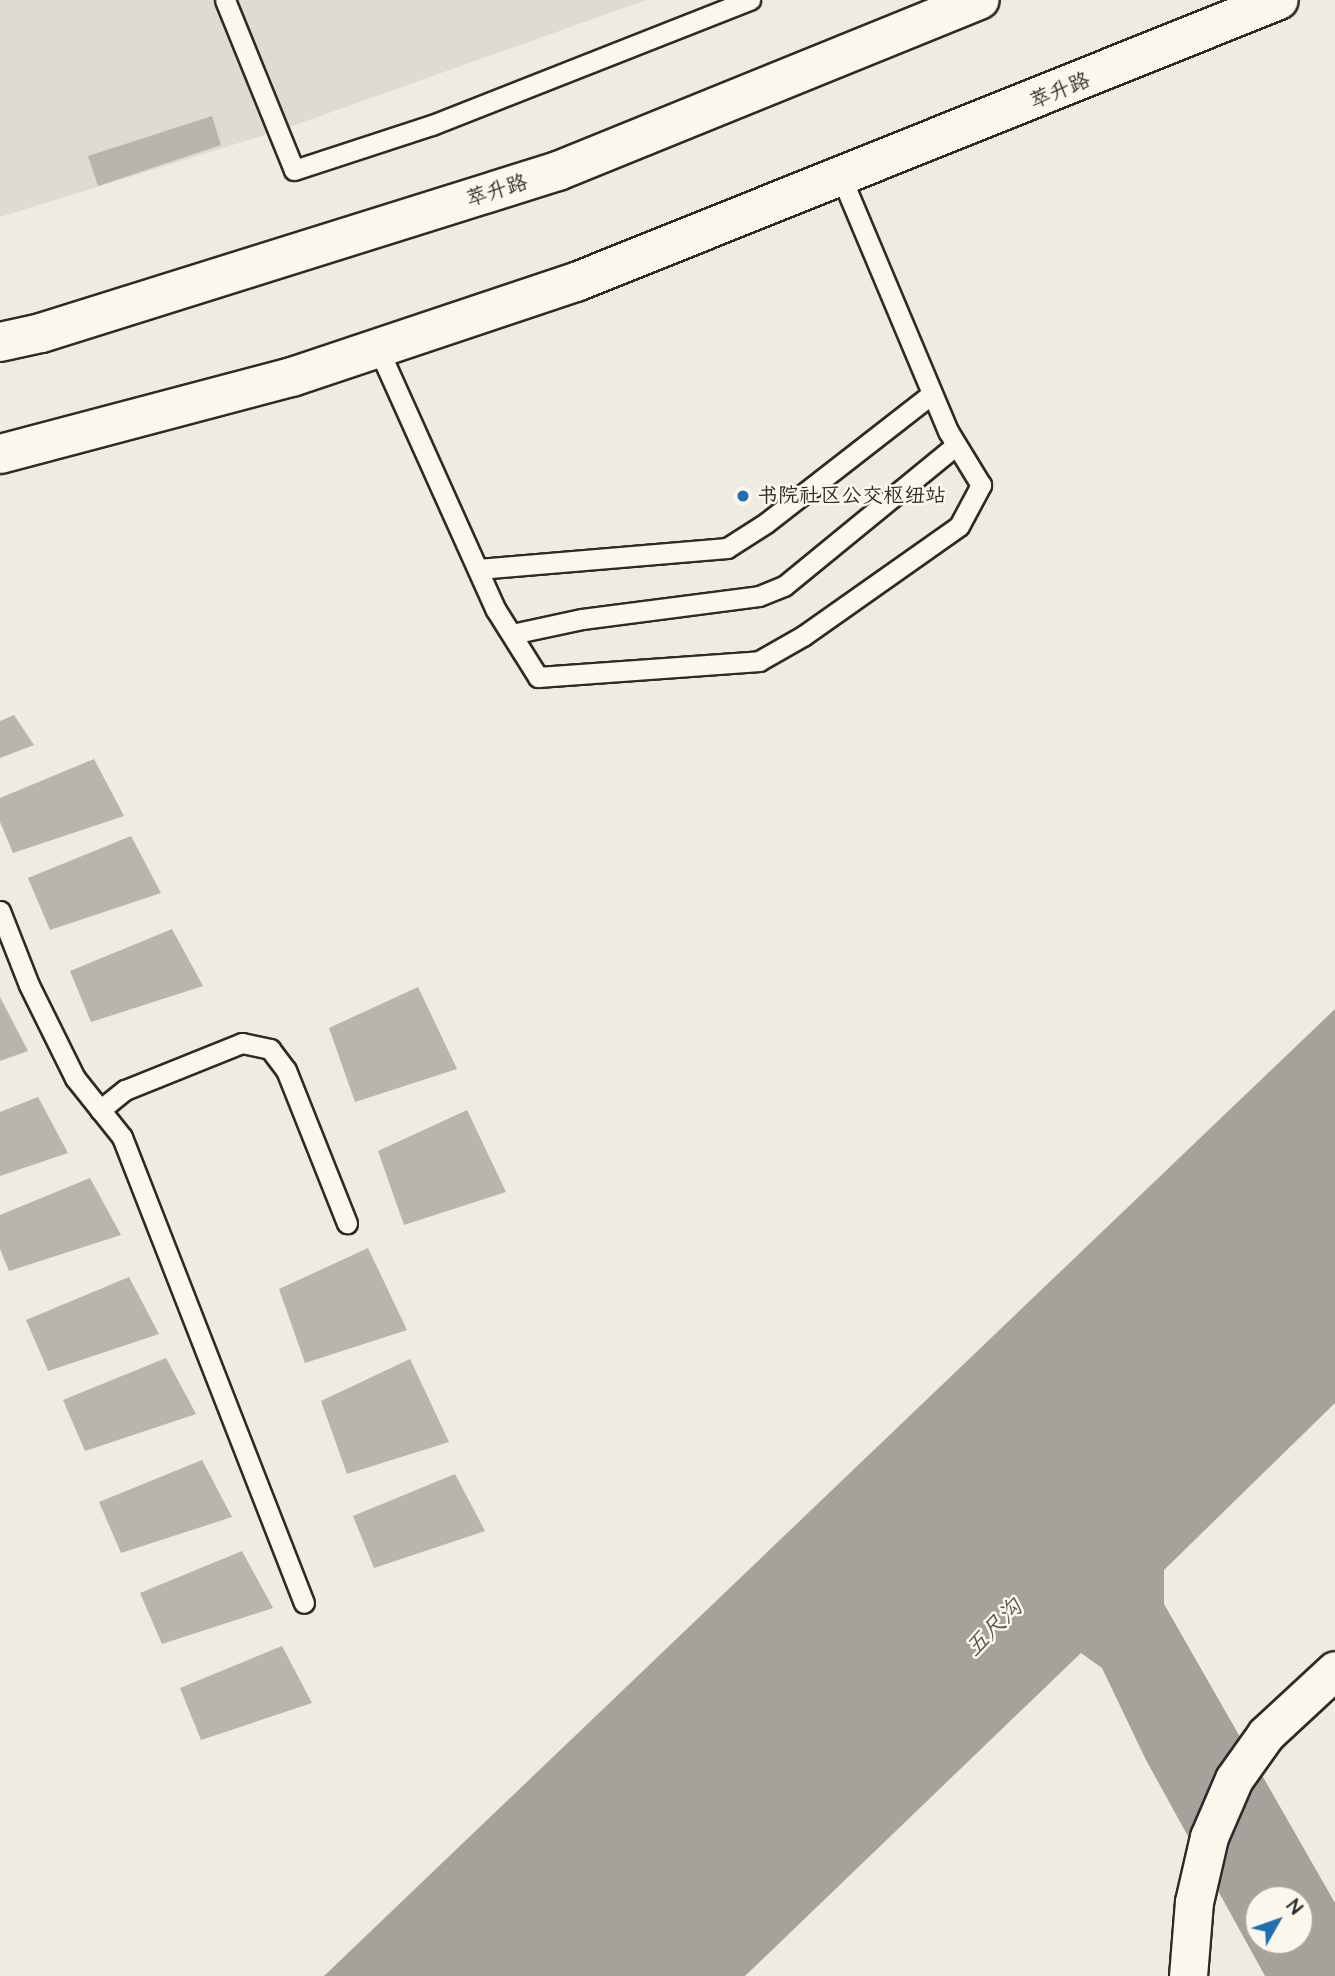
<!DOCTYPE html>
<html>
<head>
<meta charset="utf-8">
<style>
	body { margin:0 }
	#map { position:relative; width:1335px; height:1976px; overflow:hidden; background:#eeebe0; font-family:"Architects Daughter","LXGW WenKai TC",sans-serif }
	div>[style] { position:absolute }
	.built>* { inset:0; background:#dedbd1 }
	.water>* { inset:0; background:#a4a29a }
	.building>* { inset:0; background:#b8b5ae }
	.roads { filter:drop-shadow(2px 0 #2b2b2b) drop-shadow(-2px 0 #2b2b2b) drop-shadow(0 2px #2b2b2b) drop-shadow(0 -2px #2b2b2b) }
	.service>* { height:19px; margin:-9.5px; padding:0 9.5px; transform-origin:9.5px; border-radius:9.5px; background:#fbf7ec }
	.minor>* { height:37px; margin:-18.5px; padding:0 18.5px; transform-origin:18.5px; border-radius:18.5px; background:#fbf7ec }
	.tertiary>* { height:38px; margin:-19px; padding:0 19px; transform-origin:19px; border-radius:19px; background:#fbf7ec }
	.dots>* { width:19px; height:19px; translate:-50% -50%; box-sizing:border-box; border:4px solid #fbf7ec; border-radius:50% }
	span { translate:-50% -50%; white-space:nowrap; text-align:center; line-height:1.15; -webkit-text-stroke:5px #fbf7ec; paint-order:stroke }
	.street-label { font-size:21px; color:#2b2b2b }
	.poi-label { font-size:21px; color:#2b2b2b }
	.left { translate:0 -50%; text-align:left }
	.water-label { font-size:23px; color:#555552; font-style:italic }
	.north { position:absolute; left:1244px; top:1885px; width:70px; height:70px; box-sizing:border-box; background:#fbf7ec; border:2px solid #a8a59f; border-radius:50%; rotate:50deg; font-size:19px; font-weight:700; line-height:28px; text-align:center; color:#2b2b2b }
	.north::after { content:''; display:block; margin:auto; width:24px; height:32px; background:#1f6fb2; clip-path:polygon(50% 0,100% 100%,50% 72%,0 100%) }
</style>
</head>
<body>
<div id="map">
	<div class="built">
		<i style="clip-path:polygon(0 0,646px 0,278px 131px,0 217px)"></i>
	</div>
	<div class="water">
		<i style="clip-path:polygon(evenodd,1335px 1009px,1335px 1403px,1164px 1570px,1164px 1604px,1335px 1903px,1335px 1976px,1265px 1976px,1146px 1760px,1102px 1668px,1081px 1653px,745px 1976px,324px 1976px,1335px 1009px,1258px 1899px,1300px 1899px,1300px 1941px,1258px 1941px,1258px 1899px)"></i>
	</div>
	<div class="building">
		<i style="clip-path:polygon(212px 116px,221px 145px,98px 186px,88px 156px)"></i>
		<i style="clip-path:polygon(14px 715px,34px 745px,0 758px,0 721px)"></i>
		<i style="clip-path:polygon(94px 759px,124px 816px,13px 853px,0 822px,0 798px)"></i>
		<i style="clip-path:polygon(131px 836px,161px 893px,50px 930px,28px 878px)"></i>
		<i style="clip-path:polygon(172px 929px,203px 986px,91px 1022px,70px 971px)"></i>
		<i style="clip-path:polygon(418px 987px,457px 1069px,355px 1102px,329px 1028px)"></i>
		<i style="clip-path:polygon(0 997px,28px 1051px,0 1061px)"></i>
		<i style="clip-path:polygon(38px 1097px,68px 1153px,0 1176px,0 1112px)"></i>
		<i style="clip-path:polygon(467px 1110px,506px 1192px,404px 1225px,378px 1151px)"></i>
		<i style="clip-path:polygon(90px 1178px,121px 1235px,9px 1271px,0 1249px,0 1215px)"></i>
		<i style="clip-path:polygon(368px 1248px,407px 1330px,305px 1363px,279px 1289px)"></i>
		<i style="clip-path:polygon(129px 1277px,159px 1334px,48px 1371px,26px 1320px)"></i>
		<i style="clip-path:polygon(166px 1358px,196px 1414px,85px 1451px,63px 1400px)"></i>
		<i style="clip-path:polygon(410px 1359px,449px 1442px,347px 1474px,321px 1401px)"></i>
		<i style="clip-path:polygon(202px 1460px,232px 1517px,121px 1553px,99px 1502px)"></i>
		<i style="clip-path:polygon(455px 1474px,485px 1531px,374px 1568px,353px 1516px)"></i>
		<i style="clip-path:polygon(242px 1551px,273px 1608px,162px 1644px,140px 1593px)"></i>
		<i style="clip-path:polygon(282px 1646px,312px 1703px,201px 1740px,180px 1688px)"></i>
	</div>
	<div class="roads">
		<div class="service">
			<i style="left:225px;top:0;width:183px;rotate:67.9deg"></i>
			<i style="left:294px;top:170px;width:145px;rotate:-18.1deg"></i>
			<i style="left:432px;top:125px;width:342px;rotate:-21.5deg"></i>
			<i style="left:378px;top:348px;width:287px;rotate:65.8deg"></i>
			<i style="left:496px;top:610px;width:79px;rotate:57.9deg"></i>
			<i style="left:538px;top:677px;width:222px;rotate:-4.1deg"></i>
			<i style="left:759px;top:661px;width:51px;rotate:-29.6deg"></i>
			<i style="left:803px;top:636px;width:191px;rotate:-35.2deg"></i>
			<i style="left:959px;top:526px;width:47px;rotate:-61.8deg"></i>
			<i style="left:981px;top:485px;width:63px;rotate:-121.4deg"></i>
			<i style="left:948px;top:431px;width:276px;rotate:-112.8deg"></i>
			<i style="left:478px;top:569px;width:250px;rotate:-4.8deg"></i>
			<i style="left:727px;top:548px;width:46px;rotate:-32.7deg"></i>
			<i style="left:766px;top:523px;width:210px;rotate:-37.9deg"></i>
			<i style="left:512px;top:634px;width:72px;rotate:-12.1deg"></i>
			<i style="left:582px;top:619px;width:178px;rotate:-7.4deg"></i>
			<i style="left:759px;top:596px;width:27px;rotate:-22deg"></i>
			<i style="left:784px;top:586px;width:222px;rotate:-39.3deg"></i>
			<i style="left:0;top:911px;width:79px;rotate:68.6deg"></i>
			<i style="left:29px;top:985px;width:104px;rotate:63.7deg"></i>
			<i style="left:75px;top:1078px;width:75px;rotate:51.5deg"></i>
			<i style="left:122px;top:1137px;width:500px;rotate:68.67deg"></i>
			<i style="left:100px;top:1110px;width:32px;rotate:-39deg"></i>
			<i style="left:125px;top:1090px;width:126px;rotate:-21.9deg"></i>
			<i style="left:242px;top:1043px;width:29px;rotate:12deg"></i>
			<i style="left:270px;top:1049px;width:26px;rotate:53deg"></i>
			<i style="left:286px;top:1070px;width:165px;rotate:68.3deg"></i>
		</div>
		<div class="minor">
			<i style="left:1188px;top:1976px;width:74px;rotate:-85.4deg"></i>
			<i style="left:1194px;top:1902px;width:67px;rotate:-77deg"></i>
			<i style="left:1209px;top:1837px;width:63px;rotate:-66.7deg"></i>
			<i style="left:1234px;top:1779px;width:55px;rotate:-54.6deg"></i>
			<i style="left:1266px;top:1734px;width:94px;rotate:-42.8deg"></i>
		</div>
		<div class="tertiary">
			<i style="left:0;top:342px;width:42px;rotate:-12.4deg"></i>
			<i style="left:41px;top:333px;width:542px;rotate:-17.4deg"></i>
			<i style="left:558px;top:171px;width:455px;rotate:-22.1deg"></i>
			<i style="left:0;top:454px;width:302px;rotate:-14.8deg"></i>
			<i style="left:292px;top:377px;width:299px;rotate:-18.5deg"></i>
			<i style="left:576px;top:282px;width:757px;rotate:-21.86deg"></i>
		</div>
	</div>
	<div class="dots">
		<i style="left:743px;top:496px;background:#1f6fb2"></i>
	</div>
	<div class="street-label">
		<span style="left:1060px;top:91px;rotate:-22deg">萃升路</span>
		<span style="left:497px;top:191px;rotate:-17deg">萃升路</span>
	</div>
	<div class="poi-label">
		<span class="left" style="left:757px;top:496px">书院社区公交枢纽站</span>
	</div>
	<div class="water-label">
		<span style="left:994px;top:1628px;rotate:-45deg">五尺沟</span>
	</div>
	<div class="north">N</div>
</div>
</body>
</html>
